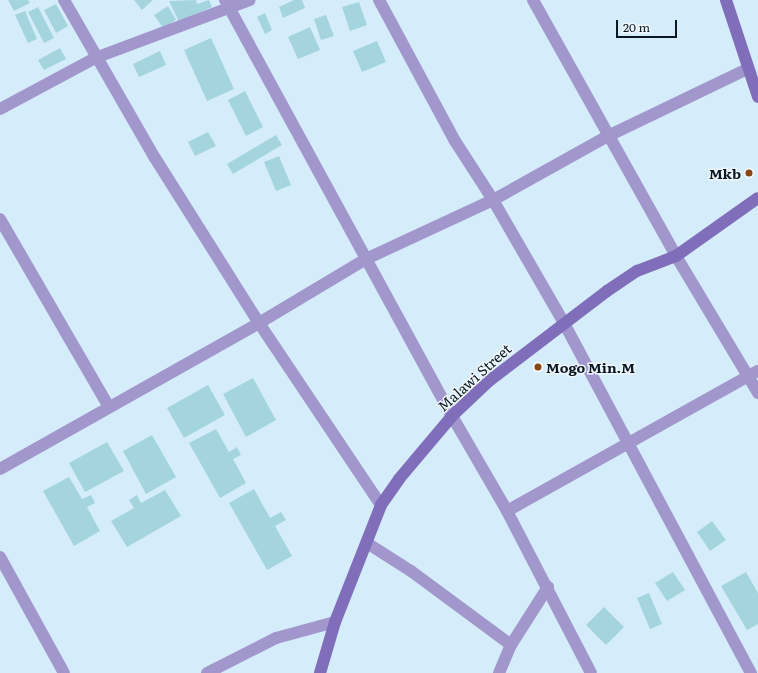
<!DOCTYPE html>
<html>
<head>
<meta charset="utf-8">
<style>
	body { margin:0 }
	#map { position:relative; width:758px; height:673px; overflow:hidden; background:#d5edfa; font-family:Literata,serif }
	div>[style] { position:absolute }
	.building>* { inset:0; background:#a4d5df }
	.street>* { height:12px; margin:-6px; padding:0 6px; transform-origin:6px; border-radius:6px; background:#a197cc }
	.secondary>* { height:12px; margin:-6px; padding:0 6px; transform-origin:6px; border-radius:6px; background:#806ebb }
	.dots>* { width:11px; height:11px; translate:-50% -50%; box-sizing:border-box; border:2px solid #eff7fc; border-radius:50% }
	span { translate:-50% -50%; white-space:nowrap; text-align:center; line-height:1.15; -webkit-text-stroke:3px #eff7fc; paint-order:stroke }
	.poi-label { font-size:14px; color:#0a1921; font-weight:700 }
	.right { translate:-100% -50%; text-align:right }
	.left { translate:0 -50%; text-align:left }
	.street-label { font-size:14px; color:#0a1921 }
	.scale { position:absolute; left:616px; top:20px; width:61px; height:18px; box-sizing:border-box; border:2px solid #0a1921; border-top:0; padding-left:5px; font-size:12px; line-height:14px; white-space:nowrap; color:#0a1921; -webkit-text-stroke:3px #eff7fc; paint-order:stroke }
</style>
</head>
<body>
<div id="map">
	<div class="building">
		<i style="clip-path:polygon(8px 0,28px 0,30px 3px,14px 11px)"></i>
		<i style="clip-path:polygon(134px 0,153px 0,142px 10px)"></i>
		<i style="clip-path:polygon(196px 0,197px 4px,209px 0,212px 7px,179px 22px,169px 1px)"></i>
		<i style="clip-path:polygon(294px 0,302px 0,305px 8px,283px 18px,279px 7px)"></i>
		<i style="clip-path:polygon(359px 2px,367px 25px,350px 31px,342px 7px)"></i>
		<i style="clip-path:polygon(56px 4px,68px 26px,56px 33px,44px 10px)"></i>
		<i style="clip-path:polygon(168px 6px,176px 20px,163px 28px,154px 15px)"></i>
		<i style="clip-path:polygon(38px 7px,54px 38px,44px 43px,28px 12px)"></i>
		<i style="clip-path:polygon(25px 11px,37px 39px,28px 43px,15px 15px)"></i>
		<i style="clip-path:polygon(265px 13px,272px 30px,265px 34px,257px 17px)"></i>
		<i style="clip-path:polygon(326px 15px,334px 36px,321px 40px,314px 19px)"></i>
		<i style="clip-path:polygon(310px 27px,320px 50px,298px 59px,288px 37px)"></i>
		<i style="clip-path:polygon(211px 38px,234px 89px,207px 101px,184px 50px)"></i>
		<i style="clip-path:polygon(377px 41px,386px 62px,362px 72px,353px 51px)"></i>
		<i style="clip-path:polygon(60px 48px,66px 59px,44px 70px,38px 60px)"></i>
		<i style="clip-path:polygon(160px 51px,166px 65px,139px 77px,133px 64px)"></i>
		<i style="clip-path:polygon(245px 91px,263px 127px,246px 136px,228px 100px)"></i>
		<i style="clip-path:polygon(208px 132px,216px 146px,195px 156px,188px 142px)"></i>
		<i style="clip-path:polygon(276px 135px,282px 145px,233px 174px,227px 164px)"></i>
		<i style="clip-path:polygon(279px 156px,291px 185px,276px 191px,264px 162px)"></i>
		<i style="clip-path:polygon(253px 378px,276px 420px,246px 437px,223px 394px)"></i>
		<i style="clip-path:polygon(208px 385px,225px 415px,184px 438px,167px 408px)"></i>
		<i style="clip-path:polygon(216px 429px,229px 452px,237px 447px,241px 455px,233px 459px,246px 483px,220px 498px,189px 443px)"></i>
		<i style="clip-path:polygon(152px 435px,176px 477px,146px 494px,123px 451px)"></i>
		<i style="clip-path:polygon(107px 442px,124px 471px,85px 492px,69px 463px)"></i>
		<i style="clip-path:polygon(69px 477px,82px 499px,91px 495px,95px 503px,87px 507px,100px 531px,74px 546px,43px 491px)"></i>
		<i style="clip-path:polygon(254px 489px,270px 518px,281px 512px,286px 520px,275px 526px,292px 556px,267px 570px,229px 503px)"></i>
		<i style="clip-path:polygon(165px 490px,181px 516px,127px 547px,111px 521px,134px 508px,129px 500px,137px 495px,141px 503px)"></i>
		<i style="clip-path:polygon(712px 521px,726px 540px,710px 551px,697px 532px)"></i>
		<i style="clip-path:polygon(673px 572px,685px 590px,667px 601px,655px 583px)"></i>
		<i style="clip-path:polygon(746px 572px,758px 593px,758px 624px,747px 630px,721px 586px)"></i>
		<i style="clip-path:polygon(649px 593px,662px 624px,650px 629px,637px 598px)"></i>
		<i style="clip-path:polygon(604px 607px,624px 627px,606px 645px,586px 625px)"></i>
	</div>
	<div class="street">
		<i style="left:64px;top:0;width:182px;rotate:60.1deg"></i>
		<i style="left:155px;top:158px;width:195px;rotate:57.8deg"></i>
		<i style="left:259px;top:323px;width:219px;rotate:56.2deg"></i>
		<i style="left:225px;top:0;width:474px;rotate:61.4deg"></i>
		<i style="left:452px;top:416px;width:110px;rotate:59.9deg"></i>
		<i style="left:507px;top:511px;width:182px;rotate:62.6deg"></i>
		<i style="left:379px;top:0;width:160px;rotate:61.7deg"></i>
		<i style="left:455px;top:141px;width:70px;rotate:57.2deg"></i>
		<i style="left:493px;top:200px;width:142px;rotate:60deg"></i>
		<i style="left:564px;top:323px;width:397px;rotate:61.9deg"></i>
		<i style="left:533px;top:0;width:293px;rotate:60.8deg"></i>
		<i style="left:676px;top:256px;width:160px;rotate:59.1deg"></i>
		<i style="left:0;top:109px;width:108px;rotate:-28.2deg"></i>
		<i style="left:95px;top:58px;width:165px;rotate:-20.5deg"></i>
		<i style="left:0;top:219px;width:217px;rotate:59.9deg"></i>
		<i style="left:0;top:469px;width:297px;rotate:-29.4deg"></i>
		<i style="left:259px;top:323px;width:125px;rotate:-30.9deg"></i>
		<i style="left:366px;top:259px;width:140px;rotate:-24.9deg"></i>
		<i style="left:493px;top:200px;width:134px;rotate:-29.1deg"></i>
		<i style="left:610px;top:135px;width:152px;rotate:-25.7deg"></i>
		<i style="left:507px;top:511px;width:287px;rotate:-29.2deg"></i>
		<i style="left:367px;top:543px;width:52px;rotate:32.5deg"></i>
		<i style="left:411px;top:571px;width:124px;rotate:36.5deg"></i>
		<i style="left:0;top:557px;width:132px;rotate:61.1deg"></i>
		<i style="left:207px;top:673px;width:77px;rotate:-26.9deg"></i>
		<i style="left:276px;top:638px;width:61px;rotate:-15.2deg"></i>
		<i style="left:499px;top:673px;width:30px;rotate:-67deg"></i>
		<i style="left:511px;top:645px;width:69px;rotate:-57.5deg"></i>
	</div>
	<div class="secondary">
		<i style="left:726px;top:0;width:102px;rotate:71.7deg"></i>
		<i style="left:320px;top:673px;width:53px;rotate:-73.6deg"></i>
		<i style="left:335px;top:622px;width:126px;rotate:-68.5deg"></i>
		<i style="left:381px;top:505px;width:32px;rotate:-55deg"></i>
		<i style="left:399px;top:479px;width:82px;rotate:-49.9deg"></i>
		<i style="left:452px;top:416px;width:51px;rotate:-43.4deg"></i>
		<i style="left:489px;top:381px;width:148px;rotate:-37.3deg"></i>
		<i style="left:607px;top:291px;width:36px;rotate:-34deg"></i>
		<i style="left:637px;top:271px;width:42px;rotate:-21deg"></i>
		<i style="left:676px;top:256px;width:100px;rotate:-35.3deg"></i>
	</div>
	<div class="dots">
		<i style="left:749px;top:173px;background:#884613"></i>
		<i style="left:538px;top:367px;background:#884613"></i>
	</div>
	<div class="poi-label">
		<span class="right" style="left:741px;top:173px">Mkb</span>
		<span class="left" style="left:546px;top:367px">Mogo Min.M</span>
	</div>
	<div class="street-label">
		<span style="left:474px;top:377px;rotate:-42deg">Malawi Street</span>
	</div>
	<div class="scale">20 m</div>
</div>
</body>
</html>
